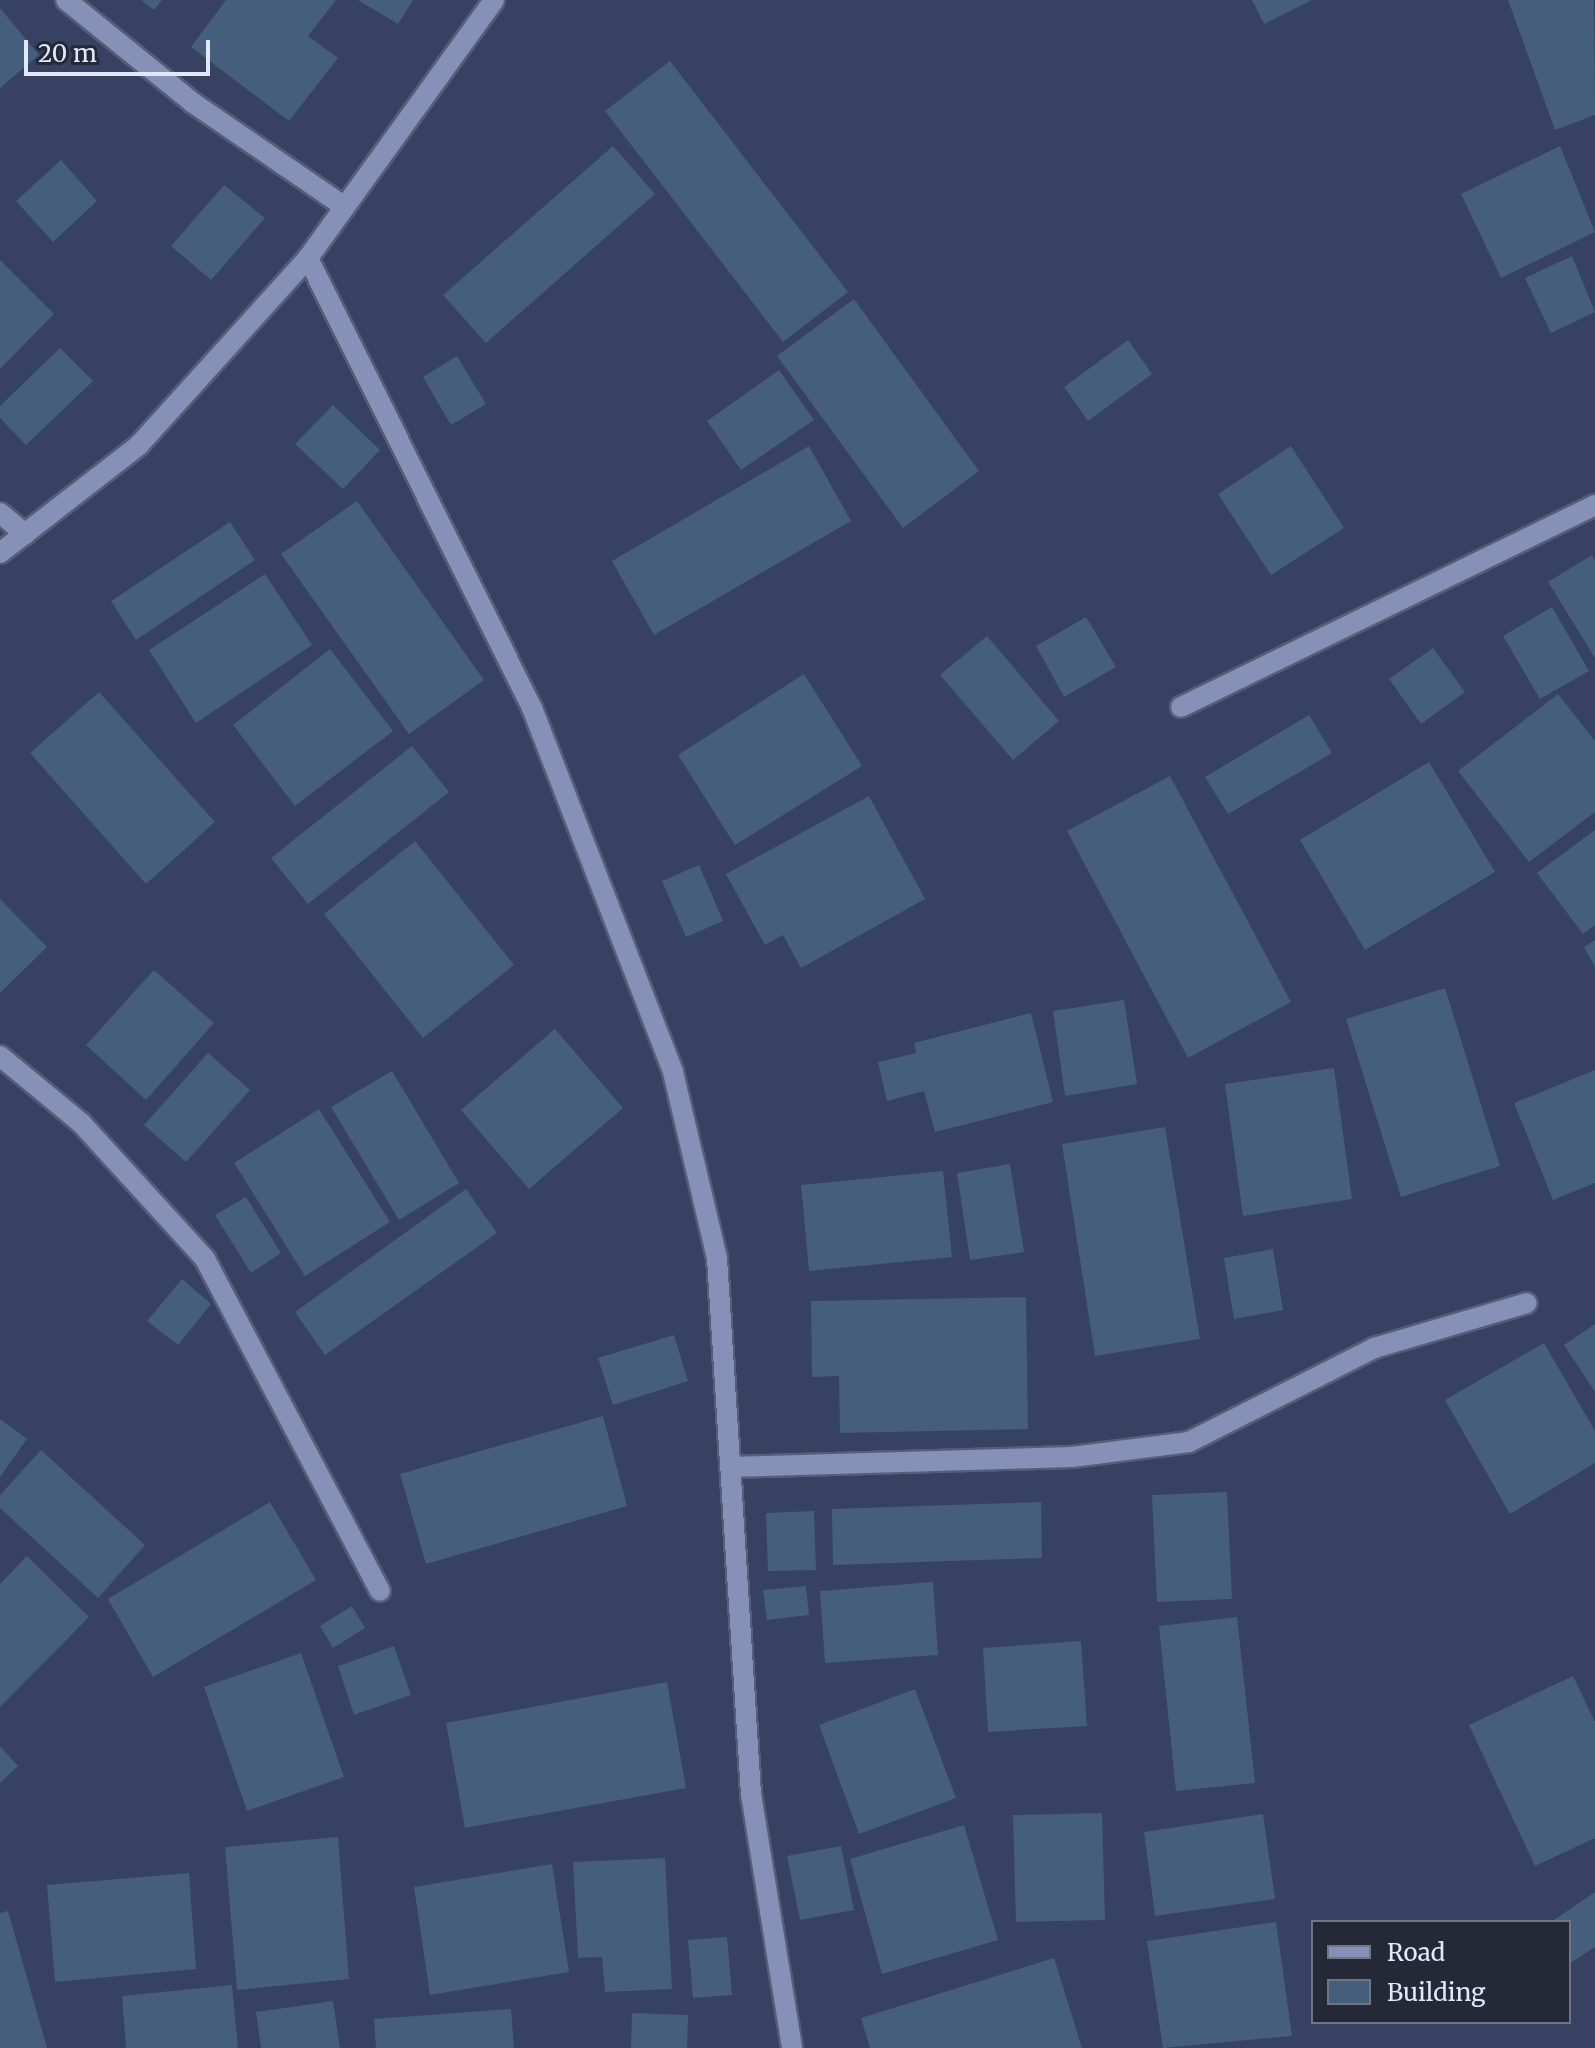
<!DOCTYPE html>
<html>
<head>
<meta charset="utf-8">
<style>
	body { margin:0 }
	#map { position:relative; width:1595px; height:2048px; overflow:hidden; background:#374161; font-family:Merriweather,serif }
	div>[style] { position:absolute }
	.building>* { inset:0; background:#445e7c }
	.roads { filter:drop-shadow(2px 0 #555d78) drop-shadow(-2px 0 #555d78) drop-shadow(0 2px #555d78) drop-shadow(0 -2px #555d78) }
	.minor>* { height:20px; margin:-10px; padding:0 10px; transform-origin:10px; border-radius:10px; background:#8591b6 }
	span { translate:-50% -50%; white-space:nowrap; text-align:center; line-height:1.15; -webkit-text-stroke:8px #242837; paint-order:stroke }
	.legend { position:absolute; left:1311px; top:1920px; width:260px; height:104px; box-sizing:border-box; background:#242837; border:2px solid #707586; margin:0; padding:10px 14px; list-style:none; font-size:24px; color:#e1e8fc }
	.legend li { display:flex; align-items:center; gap:16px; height:40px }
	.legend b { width:40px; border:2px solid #707586 }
	.scale { position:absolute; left:24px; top:40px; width:186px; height:36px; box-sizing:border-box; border:4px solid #e1e8fc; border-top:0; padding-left:10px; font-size:24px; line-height:28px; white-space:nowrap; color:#e1e8fc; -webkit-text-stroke:6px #242837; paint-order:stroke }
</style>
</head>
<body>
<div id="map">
	<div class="building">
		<i style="clip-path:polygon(141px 0,162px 0,154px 10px)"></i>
		<i style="clip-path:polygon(226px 0,336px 0,308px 36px,338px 58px,289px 121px,191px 47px)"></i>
		<i style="clip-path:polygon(358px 0,413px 0,398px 24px)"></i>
		<i style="clip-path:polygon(1252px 0,1312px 0,1264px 24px)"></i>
		<i style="clip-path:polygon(1508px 0,1594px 0,1595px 115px,1555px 130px)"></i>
		<i style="clip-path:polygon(0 8px,39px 55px,0 88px)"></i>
		<i style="clip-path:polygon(670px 61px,848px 292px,783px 342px,605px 111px)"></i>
		<i style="clip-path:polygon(613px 146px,655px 194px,486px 343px,443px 295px)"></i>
		<i style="clip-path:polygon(1560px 146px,1595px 232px,1501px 278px,1461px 194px)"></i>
		<i style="clip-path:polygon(61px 160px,97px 201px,53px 242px,16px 201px)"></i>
		<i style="clip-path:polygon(224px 185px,265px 218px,211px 280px,171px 246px)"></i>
		<i style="clip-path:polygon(1572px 256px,1595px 312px,1551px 333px,1525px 278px)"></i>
		<i style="clip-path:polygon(0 260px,54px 314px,0 369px)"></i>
		<i style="clip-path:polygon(854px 299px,979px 471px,903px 528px,777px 356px)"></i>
		<i style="clip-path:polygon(1128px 340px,1152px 374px,1088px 421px,1064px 387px)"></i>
		<i style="clip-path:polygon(60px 348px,93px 381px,26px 445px,0 418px,0 406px)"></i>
		<i style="clip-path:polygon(457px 356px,486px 404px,451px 425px,423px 377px)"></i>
		<i style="clip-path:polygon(779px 370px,814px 420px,741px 470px,707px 421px)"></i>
		<i style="clip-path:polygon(333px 405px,380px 450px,343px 489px,295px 444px)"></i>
		<i style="clip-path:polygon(809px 446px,851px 521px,654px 635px,612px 561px)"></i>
		<i style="clip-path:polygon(1291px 446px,1344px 528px,1271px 575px,1218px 494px)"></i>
		<i style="clip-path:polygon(357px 501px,484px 680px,409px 734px,281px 554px)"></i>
		<i style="clip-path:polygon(230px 522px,255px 560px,136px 640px,111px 601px)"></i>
		<i style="clip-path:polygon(1592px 555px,1595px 561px,1595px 658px,1548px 582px)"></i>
		<i style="clip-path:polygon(265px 574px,312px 645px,196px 723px,149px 650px)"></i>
		<i style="clip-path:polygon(1552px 607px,1589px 671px,1540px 699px,1503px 636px)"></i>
		<i style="clip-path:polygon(1086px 617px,1116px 667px,1064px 697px,1036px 646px)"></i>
		<i style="clip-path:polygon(987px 636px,1059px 721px,1013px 760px,940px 675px)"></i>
		<i style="clip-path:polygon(1433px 648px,1465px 692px,1421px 724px,1389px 679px)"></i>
		<i style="clip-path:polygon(330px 649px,393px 731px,295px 806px,233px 725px)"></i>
		<i style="clip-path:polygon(804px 674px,862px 766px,735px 845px,678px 755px)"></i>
		<i style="clip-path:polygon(99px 692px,215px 822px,146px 884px,30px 753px)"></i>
		<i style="clip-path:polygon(1558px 694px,1595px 741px,1595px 812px,1529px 862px,1458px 771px)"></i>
		<i style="clip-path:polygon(1309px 715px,1332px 753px,1228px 814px,1205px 777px)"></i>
		<i style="clip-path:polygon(412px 746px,449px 792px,308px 904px,271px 858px)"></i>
		<i style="clip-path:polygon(1429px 762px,1495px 872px,1365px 950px,1300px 840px)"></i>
		<i style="clip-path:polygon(1170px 776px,1291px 1002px,1188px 1058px,1067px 831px)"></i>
		<i style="clip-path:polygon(869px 796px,925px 899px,801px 968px,783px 935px,765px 945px,726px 874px)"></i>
		<i style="clip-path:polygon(1595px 830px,1595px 925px,1583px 934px,1537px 873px)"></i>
		<i style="clip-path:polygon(415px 841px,514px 965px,423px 1038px,324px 914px)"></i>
		<i style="clip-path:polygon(699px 865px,723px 921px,686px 937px,662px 881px)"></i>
		<i style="clip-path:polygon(0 899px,47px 947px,0 993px)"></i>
		<i style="clip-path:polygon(1595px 940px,1595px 967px,1584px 947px)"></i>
		<i style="clip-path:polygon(154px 970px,214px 1023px,146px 1100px,86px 1045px)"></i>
		<i style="clip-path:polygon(1445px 988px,1500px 1166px,1401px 1197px,1346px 1019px)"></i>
		<i style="clip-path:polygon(1124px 1000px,1137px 1084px,1065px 1096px,1053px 1011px)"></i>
		<i style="clip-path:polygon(1031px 1013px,1053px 1102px,935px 1132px,924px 1091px,887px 1101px,878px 1062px,916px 1053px,914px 1043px)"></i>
		<i style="clip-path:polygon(555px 1029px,623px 1108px,529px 1189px,461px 1110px)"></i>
		<i style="clip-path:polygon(208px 1053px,250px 1090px,186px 1162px,144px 1125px)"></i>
		<i style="clip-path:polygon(1334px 1068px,1352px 1199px,1243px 1216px,1225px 1084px)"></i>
		<i style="clip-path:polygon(1595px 1070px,1595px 1183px,1553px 1200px,1514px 1103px)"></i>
		<i style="clip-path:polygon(392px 1071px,459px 1183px,399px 1220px,331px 1107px)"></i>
		<i style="clip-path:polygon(319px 1109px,390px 1222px,305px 1276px,234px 1163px)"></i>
		<i style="clip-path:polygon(1165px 1127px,1200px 1339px,1095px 1356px,1062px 1144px)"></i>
		<i style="clip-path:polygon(1010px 1164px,1024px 1252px,970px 1260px,957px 1173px)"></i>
		<i style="clip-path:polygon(943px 1171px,952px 1257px,809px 1271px,801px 1185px)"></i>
		<i style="clip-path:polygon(466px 1189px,497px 1233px,325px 1355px,295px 1312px)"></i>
		<i style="clip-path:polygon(246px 1197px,281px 1253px,251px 1273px,215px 1215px)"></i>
		<i style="clip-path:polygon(1273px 1249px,1283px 1310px,1234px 1319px,1224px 1258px)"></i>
		<i style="clip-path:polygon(182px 1279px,211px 1304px,178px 1345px,147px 1321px)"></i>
		<i style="clip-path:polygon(1026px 1297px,1028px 1429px,840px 1433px,839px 1376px,812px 1377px,811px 1301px)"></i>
		<i style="clip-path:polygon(1595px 1324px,1595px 1392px,1564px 1345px)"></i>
		<i style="clip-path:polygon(674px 1335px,688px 1381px,613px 1405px,598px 1358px)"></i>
		<i style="clip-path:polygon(1544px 1343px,1595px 1431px,1595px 1463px,1510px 1514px,1445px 1400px)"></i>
		<i style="clip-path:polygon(603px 1416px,627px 1506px,426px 1564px,400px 1474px)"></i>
		<i style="clip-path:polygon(0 1419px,27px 1439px,0 1477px)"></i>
		<i style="clip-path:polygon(41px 1450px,145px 1545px,98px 1598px,0 1508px,0 1495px)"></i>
		<i style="clip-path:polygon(1227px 1492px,1232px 1599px,1157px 1602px,1152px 1495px)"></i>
		<i style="clip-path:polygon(270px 1502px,316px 1580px,153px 1677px,108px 1599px)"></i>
		<i style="clip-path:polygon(1041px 1502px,1042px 1558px,833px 1565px,832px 1509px)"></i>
		<i style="clip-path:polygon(814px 1511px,816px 1570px,768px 1571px,766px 1513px)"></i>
		<i style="clip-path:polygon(27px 1556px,89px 1617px,0 1707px,0 1584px)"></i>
		<i style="clip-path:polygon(933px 1582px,938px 1655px,825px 1663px,820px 1591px)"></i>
		<i style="clip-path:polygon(806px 1586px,809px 1615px,767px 1620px,763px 1590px)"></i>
		<i style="clip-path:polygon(352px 1606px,365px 1628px,333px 1648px,320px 1626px)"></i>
		<i style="clip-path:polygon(1237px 1617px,1255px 1783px,1176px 1791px,1159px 1626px)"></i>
		<i style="clip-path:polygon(1081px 1641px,1087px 1726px,988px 1732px,983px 1648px)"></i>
		<i style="clip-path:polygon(394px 1646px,411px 1695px,354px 1715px,338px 1666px)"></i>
		<i style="clip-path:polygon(301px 1653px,344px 1777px,247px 1811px,204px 1687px)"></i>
		<i style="clip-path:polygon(1573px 1676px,1595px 1722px,1595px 1838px,1535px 1866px,1469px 1725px)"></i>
		<i style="clip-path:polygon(667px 1682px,686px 1788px,465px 1828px,446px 1723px)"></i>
		<i style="clip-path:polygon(915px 1689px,956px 1798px,859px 1834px,819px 1725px)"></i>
		<i style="clip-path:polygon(0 1746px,18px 1766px,0 1783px)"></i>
		<i style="clip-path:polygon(1102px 1813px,1105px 1920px,1016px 1922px,1013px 1815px)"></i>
		<i style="clip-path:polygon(1263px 1814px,1275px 1899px,1155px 1916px,1144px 1832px)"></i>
		<i style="clip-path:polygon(964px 1825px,998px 1940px,882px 1974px,850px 1859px)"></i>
		<i style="clip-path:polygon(338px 1837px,349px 1979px,237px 1990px,225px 1847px)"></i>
		<i style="clip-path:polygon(841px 1846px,854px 1910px,800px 1920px,787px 1856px)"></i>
		<i style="clip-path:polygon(665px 1858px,672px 1989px,605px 1992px,602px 1957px,578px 1958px,573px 1862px)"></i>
		<i style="clip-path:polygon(552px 1864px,569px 1972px,430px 1995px,414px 1887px)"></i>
		<i style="clip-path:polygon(189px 1873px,196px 1969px,55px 1982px,47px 1885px)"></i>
		<i style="clip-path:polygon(1595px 1892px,1595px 1947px,1569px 1964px,1569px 1922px,1551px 1922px)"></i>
		<i style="clip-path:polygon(8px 1911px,47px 2048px,0 2048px,0 1913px)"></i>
		<i style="clip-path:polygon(1276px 1922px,1292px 2036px,1163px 2048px,1147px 1941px)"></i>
		<i style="clip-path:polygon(727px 1937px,732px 1995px,693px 1998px,688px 1940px)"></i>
		<i style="clip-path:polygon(1054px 1958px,1082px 2048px,870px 2048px,861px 2018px)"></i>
		<i style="clip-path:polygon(232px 1985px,238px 2048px,126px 2048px,122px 1996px)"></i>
		<i style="clip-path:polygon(333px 2001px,340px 2048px,261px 2048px,256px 2012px)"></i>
		<i style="clip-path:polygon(511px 2009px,514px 2048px,376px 2048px,374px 2019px)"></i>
		<i style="clip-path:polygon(632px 2013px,688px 2015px,687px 2048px,631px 2048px)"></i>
	</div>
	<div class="roads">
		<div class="minor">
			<i style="left:66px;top:0;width:164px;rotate:39deg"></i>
			<i style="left:193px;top:103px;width:184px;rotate:34.4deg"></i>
			<i style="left:308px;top:258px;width:503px;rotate:63.54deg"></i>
			<i style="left:532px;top:708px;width:390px;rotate:68.8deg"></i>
			<i style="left:673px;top:1072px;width:191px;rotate:76.7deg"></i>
			<i style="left:717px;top:1258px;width:537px;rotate:86.37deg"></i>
			<i style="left:751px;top:1794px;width:257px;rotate:80.8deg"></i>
			<i style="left:0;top:513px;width:33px;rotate:40deg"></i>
			<i style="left:0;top:553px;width:176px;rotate:-37.8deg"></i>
			<i style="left:139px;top:445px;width:252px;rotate:-47.9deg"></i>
			<i style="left:308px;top:258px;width:318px;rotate:-54.2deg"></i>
			<i style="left:1181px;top:707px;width:461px;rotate:-26deg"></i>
			<i style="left:0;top:1056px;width:105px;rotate:39.6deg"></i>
			<i style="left:81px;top:1123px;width:184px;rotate:47.6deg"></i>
			<i style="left:205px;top:1259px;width:375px;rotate:62.2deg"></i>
			<i style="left:731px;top:1467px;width:341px;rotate:-1.7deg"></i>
			<i style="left:1072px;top:1457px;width:118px;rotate:-7.3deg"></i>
			<i style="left:1189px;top:1442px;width:208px;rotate:-26.9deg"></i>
			<i style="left:1374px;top:1348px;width:159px;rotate:-16.4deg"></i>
		</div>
	</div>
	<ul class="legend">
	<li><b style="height:10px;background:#8591b6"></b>Road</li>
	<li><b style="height:22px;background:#445e7c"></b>Building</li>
	</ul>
	<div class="scale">20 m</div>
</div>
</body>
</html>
